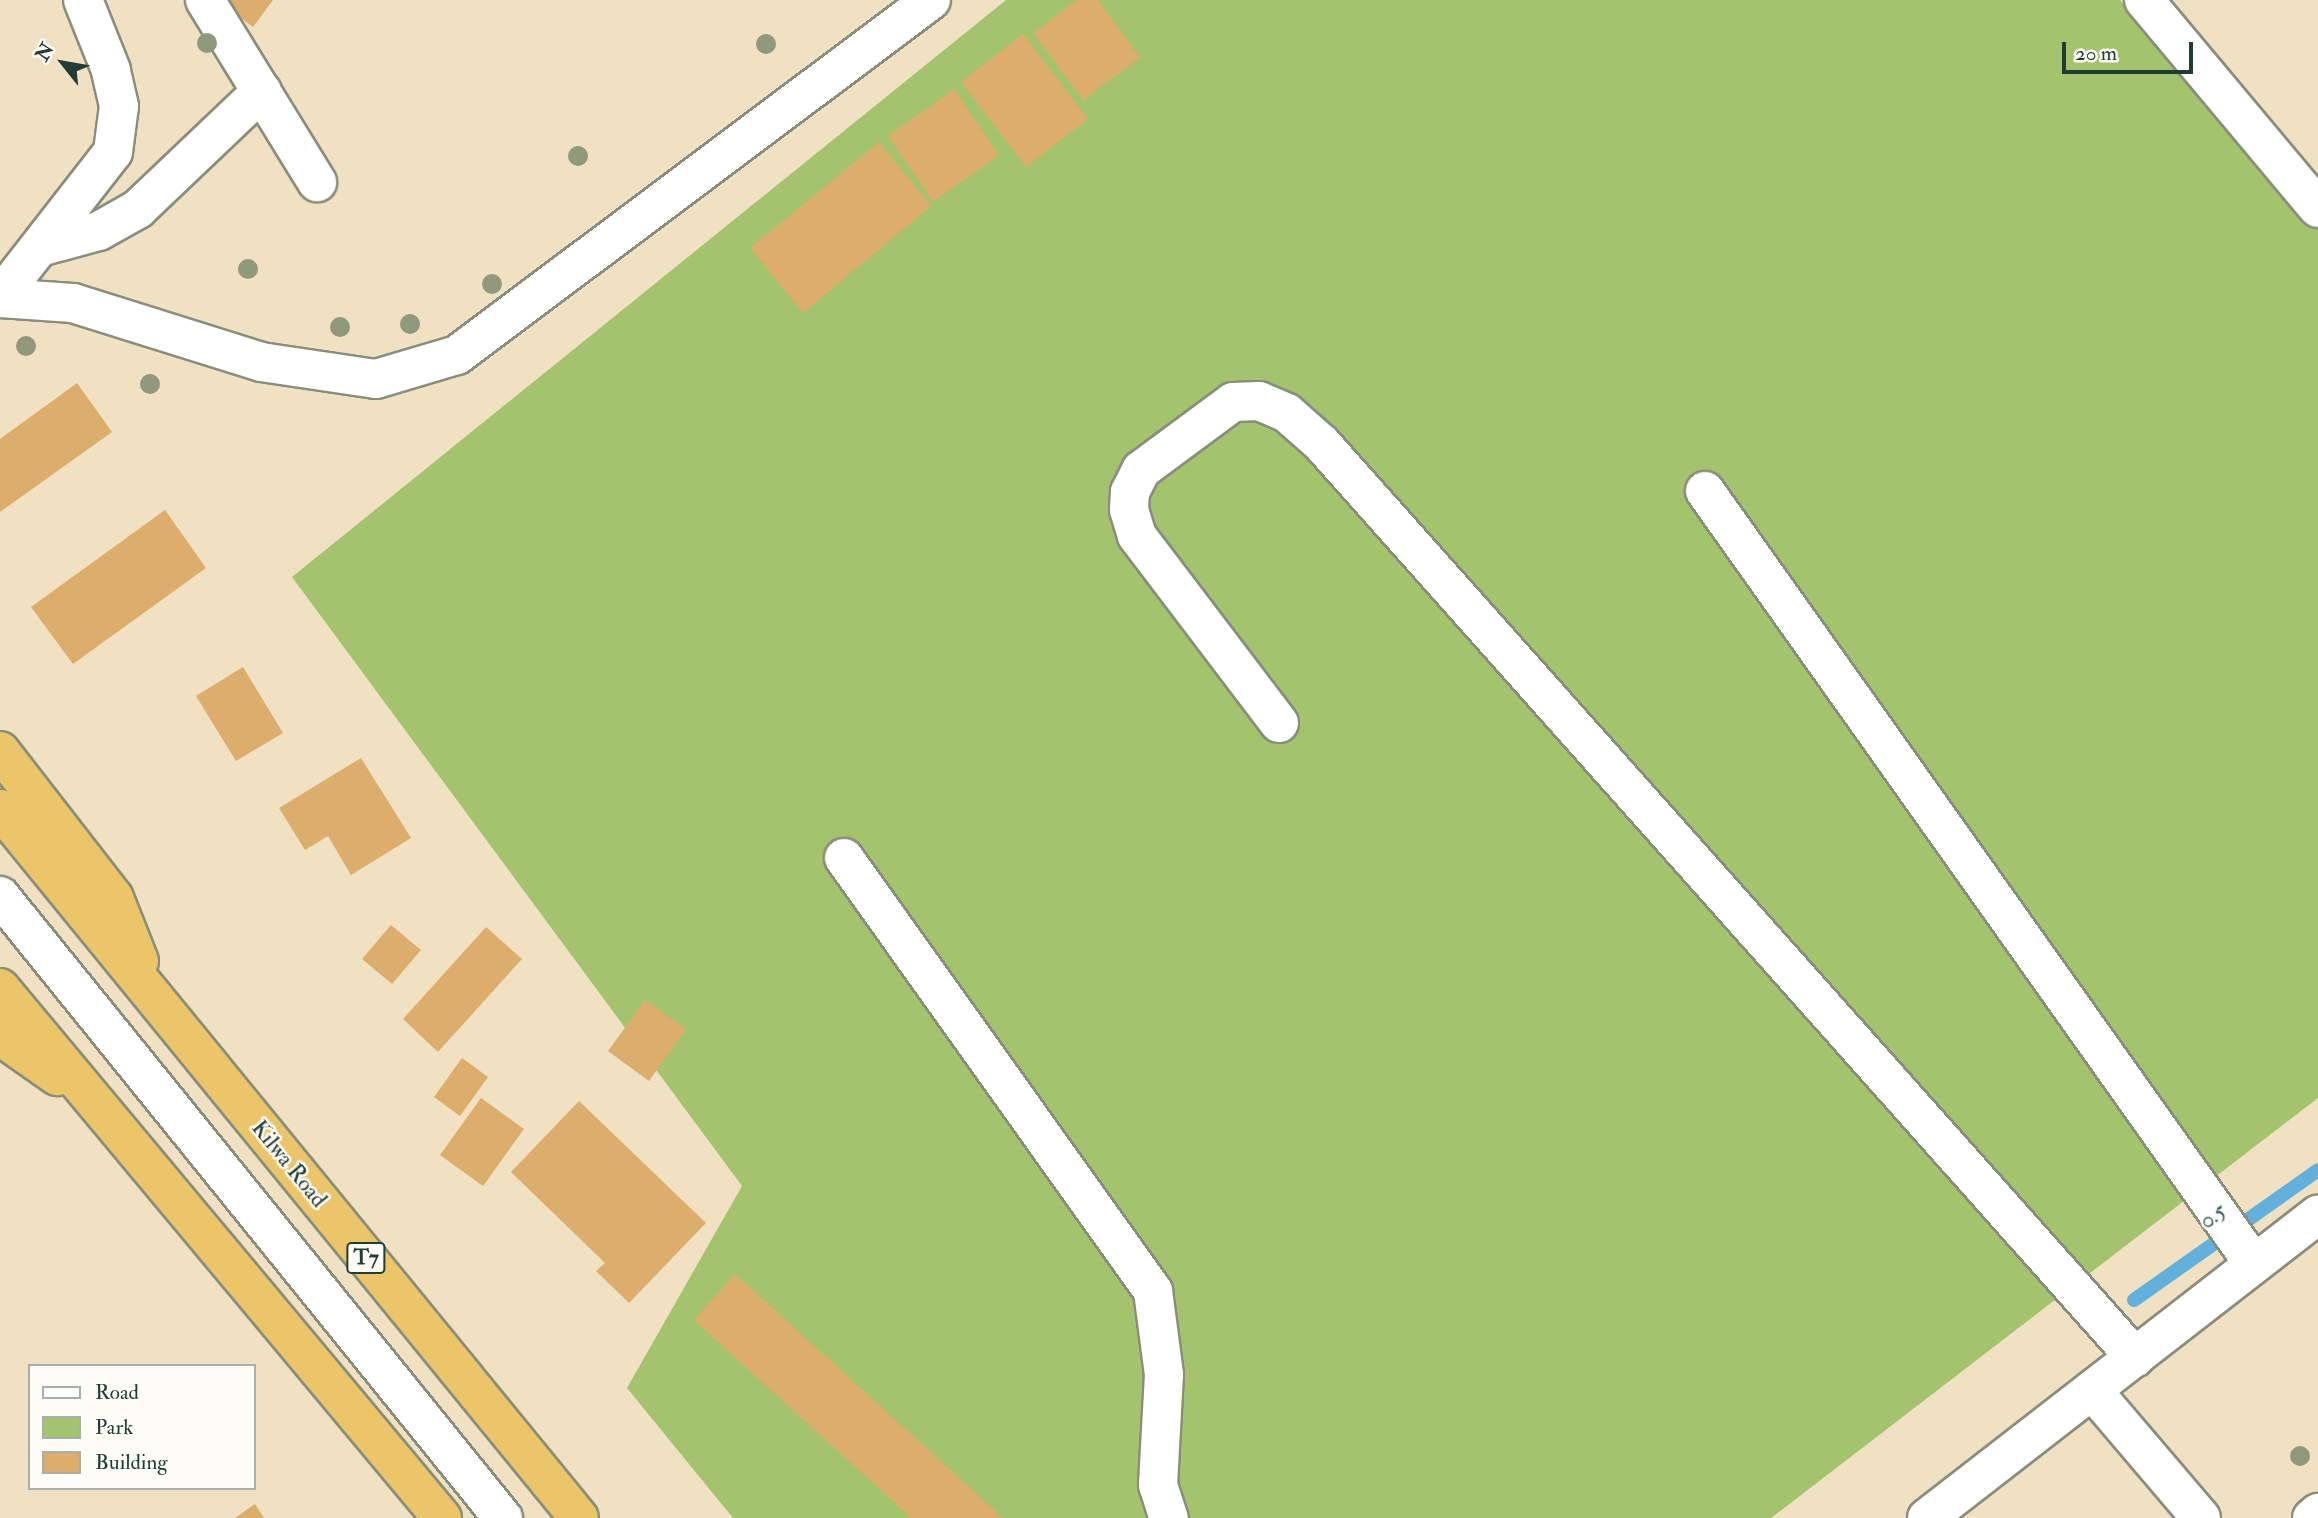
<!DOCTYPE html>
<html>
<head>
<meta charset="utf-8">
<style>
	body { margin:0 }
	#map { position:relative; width:2318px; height:1518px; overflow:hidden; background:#efe1c2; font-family:"IM FELL Double Pica",serif }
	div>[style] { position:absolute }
	.green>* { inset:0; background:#a3c36c }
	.stream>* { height:14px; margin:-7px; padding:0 7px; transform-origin:7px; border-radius:7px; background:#62b1dc }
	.building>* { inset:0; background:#ddad6b }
	.roads { filter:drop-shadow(2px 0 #878f7b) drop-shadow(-2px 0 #878f7b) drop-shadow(0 2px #878f7b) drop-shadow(0 -2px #878f7b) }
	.minor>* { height:38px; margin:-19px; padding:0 19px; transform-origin:19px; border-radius:19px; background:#fff }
	.highway>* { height:38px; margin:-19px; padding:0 19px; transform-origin:19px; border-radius:19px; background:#edc569 }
	.trees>* { width:20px; height:20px; margin:-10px; border-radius:50%; background:#8f997c }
	span { translate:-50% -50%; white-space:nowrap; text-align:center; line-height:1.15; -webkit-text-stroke:5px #fdfcf7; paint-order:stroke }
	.shield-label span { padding:2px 5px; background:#fdfcf7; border:2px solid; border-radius:5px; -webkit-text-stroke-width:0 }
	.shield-label { font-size:21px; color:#1f3d34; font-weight:700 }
	.street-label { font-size:23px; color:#1f3d34 }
	.water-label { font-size:24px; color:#336066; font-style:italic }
	.legend { position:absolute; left:28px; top:1364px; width:228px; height:126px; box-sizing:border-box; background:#fdfcf7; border:2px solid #a4b0a9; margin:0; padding:9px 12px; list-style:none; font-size:21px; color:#1f3d34 }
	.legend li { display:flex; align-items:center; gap:14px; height:35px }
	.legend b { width:35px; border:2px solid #a4b0a9 }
	.north { position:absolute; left:28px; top:28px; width:70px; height:70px; -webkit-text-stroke:5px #fdfcf7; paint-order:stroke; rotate:301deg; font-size:19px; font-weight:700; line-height:28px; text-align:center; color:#1f3d34 }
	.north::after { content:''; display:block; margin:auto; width:24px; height:32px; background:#1f3d34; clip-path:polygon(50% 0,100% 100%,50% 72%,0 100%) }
	.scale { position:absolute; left:2062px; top:42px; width:131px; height:32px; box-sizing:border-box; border:4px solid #1f3d34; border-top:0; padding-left:9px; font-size:21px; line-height:24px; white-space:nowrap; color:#1f3d34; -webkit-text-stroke:5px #fdfcf7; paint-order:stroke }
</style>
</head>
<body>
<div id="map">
	<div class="green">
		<i style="clip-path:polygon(1006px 0,2120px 0,2318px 223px,2318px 1098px,1771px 1518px,733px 1518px,627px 1388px,742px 1186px,292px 577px)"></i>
	</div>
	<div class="stream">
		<i style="left:2134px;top:1300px;width:225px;rotate:-35.2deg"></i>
	</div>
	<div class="building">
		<i style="clip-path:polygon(217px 0,273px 0,253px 27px)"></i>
		<i style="clip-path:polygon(1077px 0,1098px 0,1140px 58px,1083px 100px,1033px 33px)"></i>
		<i style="clip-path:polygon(1023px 34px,1088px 119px,1026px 167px,961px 82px)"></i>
		<i style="clip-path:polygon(954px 89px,999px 155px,933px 202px,888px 136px)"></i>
		<i style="clip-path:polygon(879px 142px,931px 206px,803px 313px,750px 248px)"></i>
		<i style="clip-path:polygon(77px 383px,112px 432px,0 512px,0 439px)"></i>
		<i style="clip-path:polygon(165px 510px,206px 568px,73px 664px,31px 607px)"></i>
		<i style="clip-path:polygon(243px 667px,283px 733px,236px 761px,196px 696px)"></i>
		<i style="clip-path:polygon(361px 758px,411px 838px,351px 875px,328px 836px,305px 850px,279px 808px)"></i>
		<i style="clip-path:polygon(391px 925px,421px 950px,392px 984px,362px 959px)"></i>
		<i style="clip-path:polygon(486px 927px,522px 959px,438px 1052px,403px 1019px)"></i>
		<i style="clip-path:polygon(645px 1000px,686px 1029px,649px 1081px,608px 1051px)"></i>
		<i style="clip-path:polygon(462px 1058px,488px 1077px,460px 1116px,434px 1097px)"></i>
		<i style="clip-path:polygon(481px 1098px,524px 1129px,483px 1186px,440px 1155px)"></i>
		<i style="clip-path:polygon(579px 1101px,706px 1223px,629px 1303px,596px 1271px,605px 1263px,511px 1172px)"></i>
		<i style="clip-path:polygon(735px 1274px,1003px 1518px,911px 1518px,694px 1320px)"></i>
		<i style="clip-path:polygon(255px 1504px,264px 1518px,235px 1518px)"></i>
	</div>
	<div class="roads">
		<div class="minor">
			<i style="left:205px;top:0;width:214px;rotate:58.4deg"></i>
			<i style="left:2144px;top:0;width:271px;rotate:50.1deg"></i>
			<i style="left:40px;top:247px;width:61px;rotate:-15.2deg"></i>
			<i style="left:99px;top:231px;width:45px;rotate:-29.4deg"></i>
			<i style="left:138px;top:209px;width:171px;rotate:-43.6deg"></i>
			<i style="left:0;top:297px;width:184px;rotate:-52.1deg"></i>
			<i style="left:113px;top:152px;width:46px;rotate:-82.6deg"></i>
			<i style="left:119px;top:106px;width:37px;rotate:-103deg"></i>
			<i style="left:111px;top:70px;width:75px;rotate:-111.8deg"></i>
			<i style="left:0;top:298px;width:73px;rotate:3.9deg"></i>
			<i style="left:73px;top:303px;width:197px;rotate:17.4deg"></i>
			<i style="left:261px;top:362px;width:116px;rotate:8.4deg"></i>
			<i style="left:376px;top:379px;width:84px;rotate:-16.5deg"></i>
			<i style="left:457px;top:355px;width:592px;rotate:-36.83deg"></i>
			<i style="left:1705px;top:491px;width:948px;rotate:54.62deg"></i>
			<i style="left:1279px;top:723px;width:235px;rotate:-127.2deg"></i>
			<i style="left:1137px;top:536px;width:27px;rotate:-107deg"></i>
			<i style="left:1129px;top:510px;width:18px;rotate:-87deg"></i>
			<i style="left:1130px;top:492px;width:25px;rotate:-63deg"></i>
			<i style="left:1141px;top:470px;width:114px;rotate:-36.5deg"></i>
			<i style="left:1233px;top:402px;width:26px;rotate:-2deg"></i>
			<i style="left:1259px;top:401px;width:30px;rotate:23deg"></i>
			<i style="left:1287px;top:413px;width:47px;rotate:41.5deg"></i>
			<i style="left:1322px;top:444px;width:1223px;rotate:48.32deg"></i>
			<i style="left:844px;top:858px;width:532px;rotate:54.49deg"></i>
			<i style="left:1153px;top:1291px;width:84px;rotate:82.5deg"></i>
			<i style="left:1164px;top:1374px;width:111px;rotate:93.1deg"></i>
			<i style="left:1158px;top:1485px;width:35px;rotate:72deg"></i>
			<i style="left:0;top:896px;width:800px;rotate:51.04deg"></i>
			<i style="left:2092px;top:1390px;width:168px;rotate:49.6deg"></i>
			<i style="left:1927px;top:1518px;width:495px;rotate:-37.8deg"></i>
			<i style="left:2312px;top:1518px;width:8px;rotate:-40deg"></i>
		</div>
		<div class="highway">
			<i style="left:0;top:751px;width:186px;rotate:52.2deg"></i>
			<i style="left:114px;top:898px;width:68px;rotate:68.4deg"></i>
			<i style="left:0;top:809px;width:915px;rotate:50.76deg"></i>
			<i style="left:0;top:988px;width:690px;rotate:50.17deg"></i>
			<i style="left:0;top:1036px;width:70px;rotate:35.1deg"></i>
		</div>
	</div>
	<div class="trees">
		<i style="left:207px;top:43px"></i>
		<i style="left:766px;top:44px"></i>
		<i style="left:578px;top:156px"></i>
		<i style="left:248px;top:269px"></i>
		<i style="left:492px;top:284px"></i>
		<i style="left:410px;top:324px"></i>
		<i style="left:340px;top:327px"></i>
		<i style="left:26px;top:346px"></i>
		<i style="left:150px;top:384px"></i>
		<i style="left:2300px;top:1456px"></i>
	</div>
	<div class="shield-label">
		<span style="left:366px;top:1258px">T7</span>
	</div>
	<div class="street-label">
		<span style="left:289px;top:1164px;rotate:51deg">Kilwa Road</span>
	</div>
	<div class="water-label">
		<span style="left:2213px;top:1216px;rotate:-35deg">0.5</span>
	</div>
	<ul class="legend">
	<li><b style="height:9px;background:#fff"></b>Road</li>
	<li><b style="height:19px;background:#a3c36c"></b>Park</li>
	<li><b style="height:19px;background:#ddad6b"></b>Building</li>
	</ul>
	<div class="north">N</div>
	<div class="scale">20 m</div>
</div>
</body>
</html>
